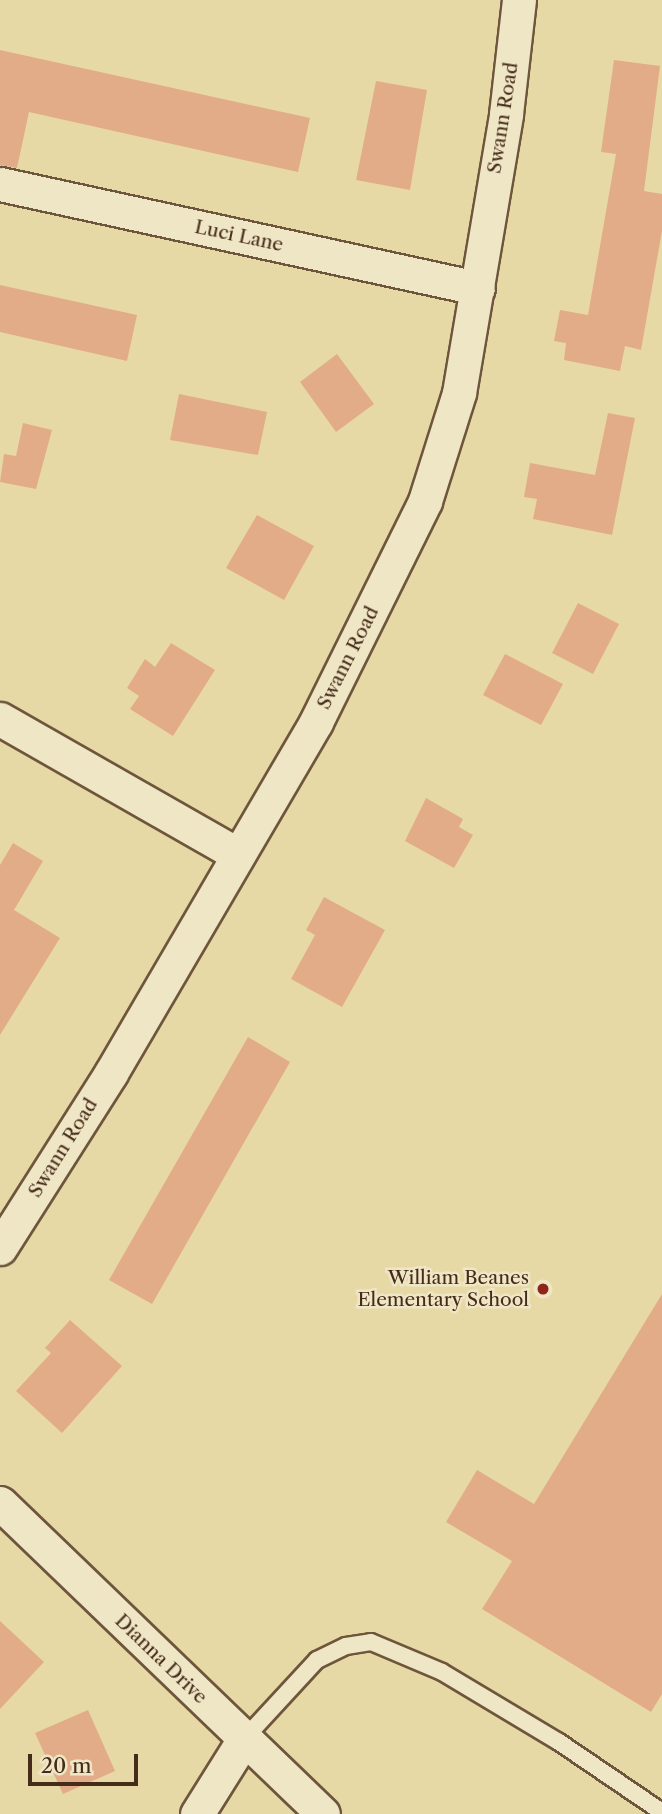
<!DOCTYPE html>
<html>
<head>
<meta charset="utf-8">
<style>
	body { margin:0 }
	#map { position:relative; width:662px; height:1814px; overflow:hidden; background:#e7d9a6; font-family:"Libre Caslon Text",serif }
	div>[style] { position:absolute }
	.building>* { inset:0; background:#e3ac88 }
	.roads { filter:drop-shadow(2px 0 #6e563c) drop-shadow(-2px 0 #6e563c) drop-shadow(0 2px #6e563c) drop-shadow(0 -2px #6e563c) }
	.service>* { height:16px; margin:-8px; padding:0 8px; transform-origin:8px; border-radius:8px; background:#efe6c5 }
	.minor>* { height:33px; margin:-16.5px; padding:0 16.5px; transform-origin:16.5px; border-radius:16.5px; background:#efe6c5 }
	.dots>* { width:19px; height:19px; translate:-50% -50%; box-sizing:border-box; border:4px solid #efe6c5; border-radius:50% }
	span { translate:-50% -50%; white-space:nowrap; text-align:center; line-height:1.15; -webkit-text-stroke:5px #efe6c5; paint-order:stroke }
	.street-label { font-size:19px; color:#452b19 }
	.poi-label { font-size:19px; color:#452b19 }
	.right { translate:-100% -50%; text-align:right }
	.scale { position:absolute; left:28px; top:1754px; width:110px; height:32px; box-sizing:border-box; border:4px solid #452b19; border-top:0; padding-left:9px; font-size:21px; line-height:24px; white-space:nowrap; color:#452b19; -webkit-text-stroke:5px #efe6c5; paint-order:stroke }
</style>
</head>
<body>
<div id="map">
	<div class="building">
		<i style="clip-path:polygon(0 50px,310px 118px,298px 172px,29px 112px,17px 168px,0 165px)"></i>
		<i style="clip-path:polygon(614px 60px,660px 66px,644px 191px,662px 194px,662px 231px,641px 350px,625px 346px,620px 371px,564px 360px,566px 343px,554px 341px,560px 310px,588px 315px,616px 154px,601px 152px)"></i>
		<i style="clip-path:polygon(376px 81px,427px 90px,410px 190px,356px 180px)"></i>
		<i style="clip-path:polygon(0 285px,137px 315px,127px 361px,0 332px)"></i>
		<i style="clip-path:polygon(337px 354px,374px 404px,336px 432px,300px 382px)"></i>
		<i style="clip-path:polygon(179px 394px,267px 412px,258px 455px,170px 440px)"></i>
		<i style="clip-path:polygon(608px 413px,635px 418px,612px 535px,533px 519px,537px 499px,524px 497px,530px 463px,595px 475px)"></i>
		<i style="clip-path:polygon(23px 423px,52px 430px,36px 489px,0 482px,4px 454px,16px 456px)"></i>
		<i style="clip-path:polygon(257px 515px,314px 546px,284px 600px,226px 568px)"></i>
		<i style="clip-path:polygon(578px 603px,619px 624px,593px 674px,552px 653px)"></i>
		<i style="clip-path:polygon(171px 643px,215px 670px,173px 736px,130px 709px,139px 696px,127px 688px,145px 659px,155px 667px)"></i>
		<i style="clip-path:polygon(505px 654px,563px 684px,541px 725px,483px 695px)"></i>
		<i style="clip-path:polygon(426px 798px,463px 819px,459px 827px,473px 835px,454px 868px,405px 841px)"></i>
		<i style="clip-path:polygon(13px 843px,43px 861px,14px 910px,60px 938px,0 1035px,0 865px)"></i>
		<i style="clip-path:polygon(324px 897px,385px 930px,342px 1007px,291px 979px,315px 935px,306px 930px)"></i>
		<i style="clip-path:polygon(248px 1037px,290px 1062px,152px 1304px,109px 1280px)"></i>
		<i style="clip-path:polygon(662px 1294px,662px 1694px,651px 1712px,482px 1609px,512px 1561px,446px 1522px,477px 1470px,534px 1504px)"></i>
		<i style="clip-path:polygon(70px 1320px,122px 1366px,62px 1433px,16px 1391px,51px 1353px,45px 1348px)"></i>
		<i style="clip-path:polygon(0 1621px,44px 1662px,0 1709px)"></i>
		<i style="clip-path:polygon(88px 1710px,115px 1771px,63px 1794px,35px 1733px)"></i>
	</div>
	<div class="roads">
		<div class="service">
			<i style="left:244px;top:1739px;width:108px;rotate:-47.3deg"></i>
			<i style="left:317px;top:1660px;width:32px;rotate:-26deg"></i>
			<i style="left:346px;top:1646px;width:25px;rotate:-9deg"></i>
			<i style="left:371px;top:1642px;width:77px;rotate:22.9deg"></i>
			<i style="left:442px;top:1672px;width:136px;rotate:30.9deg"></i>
			<i style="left:559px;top:1742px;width:125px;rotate:34.2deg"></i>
		</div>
		<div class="minor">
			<i style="left:0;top:184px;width:489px;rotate:12.3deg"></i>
			<i style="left:0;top:719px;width:274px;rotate:29.7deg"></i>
			<i style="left:0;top:1248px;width:207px;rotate:-57.6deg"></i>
			<i style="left:111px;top:1073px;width:406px;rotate:-59.7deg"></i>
			<i style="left:316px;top:722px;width:246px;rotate:-63.7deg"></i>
			<i style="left:425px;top:501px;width:113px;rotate:-72.5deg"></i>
			<i style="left:459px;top:393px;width:283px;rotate:-80.4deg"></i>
			<i style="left:506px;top:114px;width:115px;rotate:-83.5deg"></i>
			<i style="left:0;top:1503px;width:448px;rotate:43.9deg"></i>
			<i style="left:197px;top:1814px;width:89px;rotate:-57.9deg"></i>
		</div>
	</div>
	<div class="dots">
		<i style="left:543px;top:1289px;background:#8f2418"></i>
	</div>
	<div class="street-label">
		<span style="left:503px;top:118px;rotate:-81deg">Swann Road</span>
		<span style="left:239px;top:236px;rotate:12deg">Luci Lane</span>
		<span style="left:348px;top:658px;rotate:-63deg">Swann Road</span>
		<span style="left:63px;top:1148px;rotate:-58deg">Swann Road</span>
		<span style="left:161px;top:1659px;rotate:44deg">Dianna Drive</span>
	</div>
	<div class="poi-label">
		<span class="right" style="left:529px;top:1289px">William Beanes<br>Elementary School</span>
	</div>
	<div class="scale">20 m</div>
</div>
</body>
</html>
